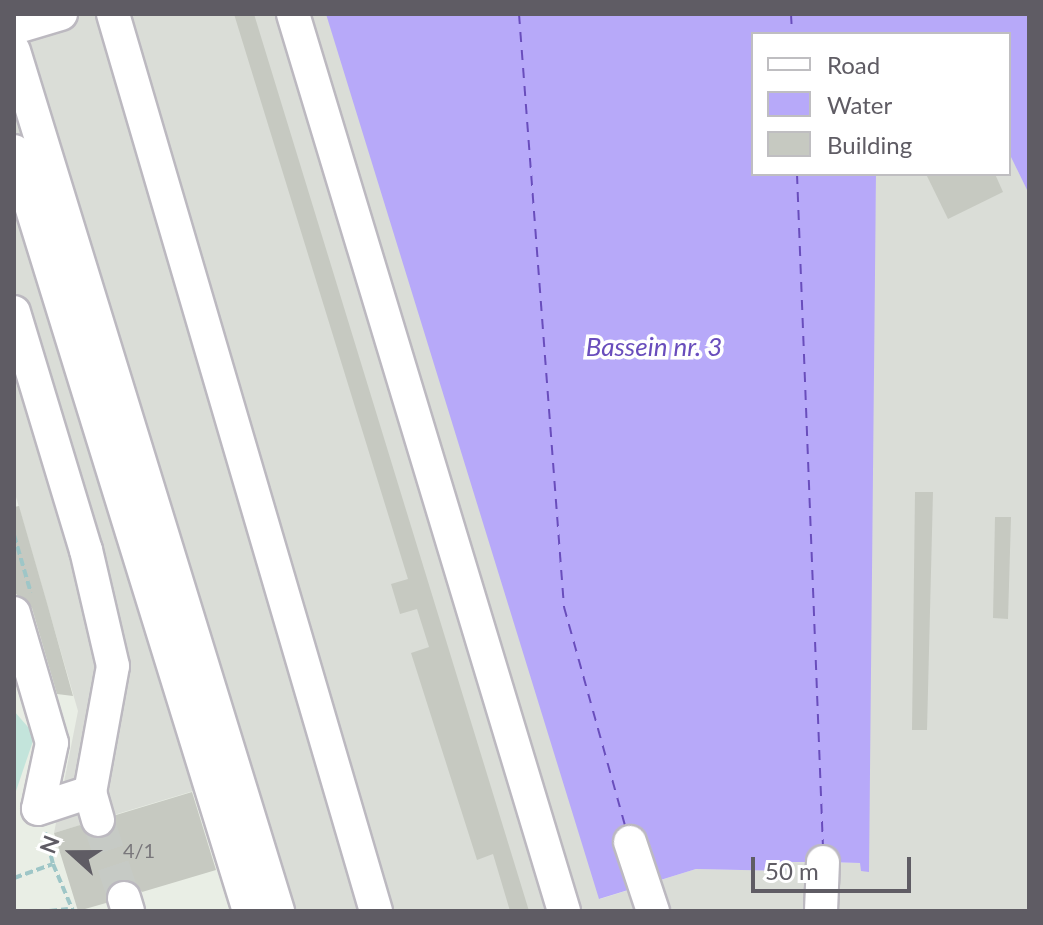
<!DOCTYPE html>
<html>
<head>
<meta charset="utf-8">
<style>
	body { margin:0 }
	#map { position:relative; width:1043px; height:925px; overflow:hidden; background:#e9eee5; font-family:Lato,sans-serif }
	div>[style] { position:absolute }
	.industrial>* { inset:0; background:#daddd7 }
	.green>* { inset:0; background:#c3e4db }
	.water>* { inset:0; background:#b7a9f9 }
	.ferry>* { height:2px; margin-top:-1px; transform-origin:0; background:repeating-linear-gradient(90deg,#694dbc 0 10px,transparent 0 18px) }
	.building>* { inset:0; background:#c6c9c1 }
	.minor-tunnel>* { height:32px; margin-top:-16px; transform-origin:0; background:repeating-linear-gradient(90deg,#c6cac5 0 32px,transparent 0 48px) }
	.path>* { height:4px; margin-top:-2px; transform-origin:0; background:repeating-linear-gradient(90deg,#9ec6c7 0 8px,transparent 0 12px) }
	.roads { filter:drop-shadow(2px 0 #bcb9c0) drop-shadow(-2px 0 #bcb9c0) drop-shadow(0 2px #bcb9c0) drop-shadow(0 -2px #bcb9c0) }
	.minor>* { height:32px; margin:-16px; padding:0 16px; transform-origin:16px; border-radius:16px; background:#fff }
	span { translate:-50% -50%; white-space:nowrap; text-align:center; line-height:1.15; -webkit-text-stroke:7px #fff; paint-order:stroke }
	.number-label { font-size:20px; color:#79777b }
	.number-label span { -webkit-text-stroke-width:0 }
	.water-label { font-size:26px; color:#694dbc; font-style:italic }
	.frame { position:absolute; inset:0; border:16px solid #5f5c64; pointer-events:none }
	.legend { position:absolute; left:751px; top:32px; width:260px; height:144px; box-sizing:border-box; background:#fff; border:2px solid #bfbec1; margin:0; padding:10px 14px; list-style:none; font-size:24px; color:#5f5c64 }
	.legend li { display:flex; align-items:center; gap:16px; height:40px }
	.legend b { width:40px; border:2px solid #bfbec1 }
	.north { position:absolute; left:32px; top:813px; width:80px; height:80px; -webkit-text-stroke:6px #fff; paint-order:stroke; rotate:291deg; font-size:22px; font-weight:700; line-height:32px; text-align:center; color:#5f5c64 }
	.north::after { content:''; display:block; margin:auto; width:28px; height:36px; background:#5f5c64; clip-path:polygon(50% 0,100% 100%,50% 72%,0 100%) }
	.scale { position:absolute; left:751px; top:857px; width:160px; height:36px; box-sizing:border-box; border:4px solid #5f5c64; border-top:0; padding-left:10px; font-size:24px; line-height:28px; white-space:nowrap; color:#5f5c64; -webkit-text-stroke:6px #fff; paint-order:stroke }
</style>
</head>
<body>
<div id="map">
	<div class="industrial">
		<i style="clip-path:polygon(14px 14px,327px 14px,600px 899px,696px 869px,784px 871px,787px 862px,861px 863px,861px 871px,876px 174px,1009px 174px,1009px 153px,1029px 193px,1029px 911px,289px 911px,200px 789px,54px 833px,78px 711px,14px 490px)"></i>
	</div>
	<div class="green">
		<i style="clip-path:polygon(14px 711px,35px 735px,14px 797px)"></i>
	</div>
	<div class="water">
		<i style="clip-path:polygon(326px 14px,1029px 14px,1029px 194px,1009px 153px,1009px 34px,753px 34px,753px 174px,876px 174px,869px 872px,861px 871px,860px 863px,823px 862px,788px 862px,785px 871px,696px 869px,599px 899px)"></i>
	</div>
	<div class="ferry">
		<i style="left:519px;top:14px;width:595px;rotate:85.66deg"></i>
		<i style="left:564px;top:607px;width:230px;rotate:74.4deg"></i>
		<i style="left:791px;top:14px;width:20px;rotate:87deg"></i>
		<i style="left:797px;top:174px;width:675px;rotate:87.79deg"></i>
	</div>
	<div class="building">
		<i style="clip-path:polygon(234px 14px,254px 14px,529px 911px,510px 911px,493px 854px,477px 860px,411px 653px,429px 647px,417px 609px,400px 614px,391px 584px,408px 579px)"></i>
		<i style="clip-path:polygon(926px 174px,995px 174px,1003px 192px,948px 219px)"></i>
		<i style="clip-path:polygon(915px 492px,933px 492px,927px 730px,912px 730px)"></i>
		<i style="clip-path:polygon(19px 506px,47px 603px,73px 696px,57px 694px,32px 608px,16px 594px,14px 507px)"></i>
		<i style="clip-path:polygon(995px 517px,1011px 517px,1008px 619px,993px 618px)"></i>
		<i style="clip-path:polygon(192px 792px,216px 870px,142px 892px,136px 884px,119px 880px,110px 886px,106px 903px,78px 911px,54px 833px,80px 825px,93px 838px,104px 838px,116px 825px,116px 815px)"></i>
	</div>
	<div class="minor-tunnel">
		<i style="left:98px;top:820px;width:82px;rotate:71.6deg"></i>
	</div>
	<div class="path">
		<i style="left:14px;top:535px;width:60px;rotate:73.7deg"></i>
		<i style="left:45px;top:832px;width:33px;rotate:76deg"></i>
		<i style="left:14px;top:878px;width:41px;rotate:-19.7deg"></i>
		<i style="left:53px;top:864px;width:51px;rotate:66.9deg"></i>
		<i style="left:49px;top:911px;width:19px;rotate:-6deg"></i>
	</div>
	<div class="roads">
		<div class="minor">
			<i style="left:113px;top:14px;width:935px;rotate:73.66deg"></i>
			<i style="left:293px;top:14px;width:937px;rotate:73.19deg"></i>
			<i style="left:14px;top:28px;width:49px;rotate:-16.6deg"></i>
			<i style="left:14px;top:51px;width:900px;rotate:72.93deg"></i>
			<i style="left:14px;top:151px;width:796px;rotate:72.82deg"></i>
			<i style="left:14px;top:312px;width:249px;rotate:73.2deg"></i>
			<i style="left:86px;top:550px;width:119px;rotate:76.9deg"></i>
			<i style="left:113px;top:666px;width:128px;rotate:100.3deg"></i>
			<i style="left:90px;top:792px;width:29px;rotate:74deg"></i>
			<i style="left:14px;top:613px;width:135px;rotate:73.7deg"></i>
			<i style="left:52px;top:743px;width:67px;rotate:102deg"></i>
			<i style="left:38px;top:809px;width:55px;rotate:-18.1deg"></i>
			<i style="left:630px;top:842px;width:73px;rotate:71.6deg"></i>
			<i style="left:124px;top:898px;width:14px;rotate:73deg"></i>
			<i style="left:821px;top:911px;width:49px;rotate:-87.7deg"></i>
		</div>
	</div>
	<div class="number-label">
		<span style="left:139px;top:850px">4/1</span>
	</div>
	<div class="water-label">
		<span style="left:654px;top:347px">Bassein nr. 3</span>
	</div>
	<div class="frame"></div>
	<ul class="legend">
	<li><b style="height:10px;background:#fff"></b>Road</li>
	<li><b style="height:22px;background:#b7a9f9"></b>Water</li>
	<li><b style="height:22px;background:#c6c9c1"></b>Building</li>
	</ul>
	<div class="north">N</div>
	<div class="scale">50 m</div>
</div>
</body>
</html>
